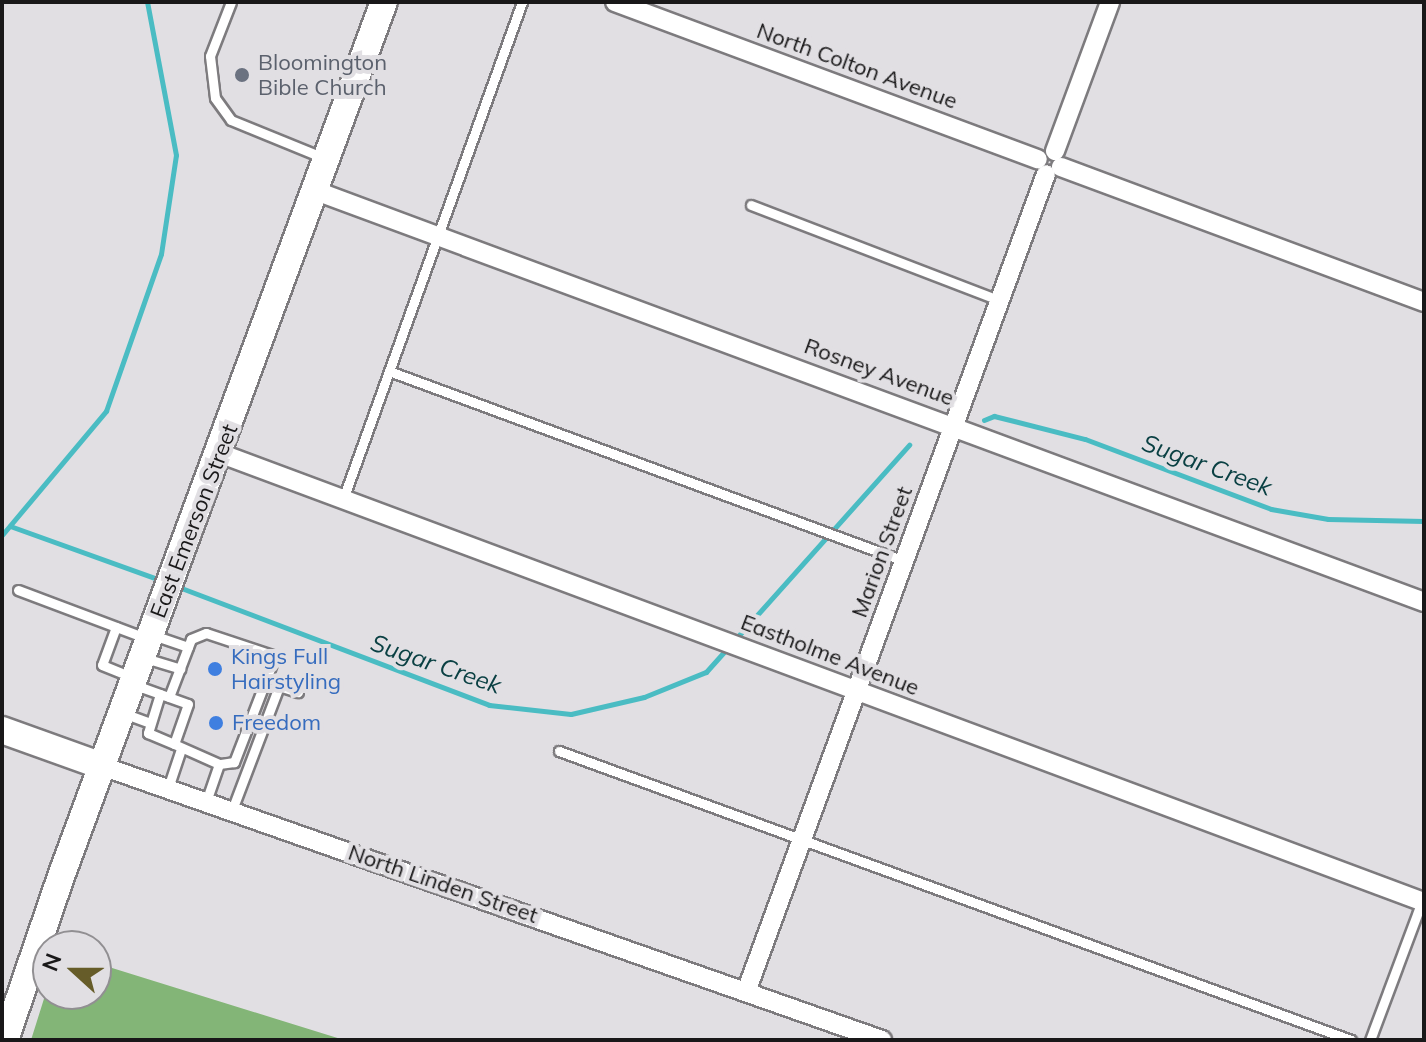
<!DOCTYPE html>
<html>
<head>
<meta charset="utf-8">
<style>
	body { margin:0 }
	#map { position:relative; width:1426px; height:1042px; overflow:hidden; background:#e1dfe3; font-family:Mulish,sans-serif }
	div>[style] { position:absolute }
	.forest>* { inset:0; background:#83b577 }
	.stream>* { height:5px; margin:-2.5px; padding:0 2.5px; transform-origin:2.5px; border-radius:2.5px; background:#4abcc3 }
	.roads { filter:drop-shadow(2px 0 #7d7b7e) drop-shadow(-2px 0 #7d7b7e) drop-shadow(0 2px #7d7b7e) drop-shadow(0 -2px #7d7b7e) }
	.service>* { height:9px; margin:-4.5px; padding:0 4.5px; transform-origin:4.5px; border-radius:4.5px; background:#fff }
	.minor>* { height:18px; margin:-9px; padding:0 9px; transform-origin:9px; border-radius:9px; background:#fff }
	.secondary>* { height:26px; margin:-13px; padding:0 13px; transform-origin:13px; border-radius:13px; background:#fff }
	.dots>* { width:22px; height:22px; translate:-50% -50%; box-sizing:border-box; border:4px solid #e1dfe3; border-radius:50% }
	span { translate:-50% -50%; white-space:nowrap; text-align:center; line-height:1.15; -webkit-text-stroke:8px #e1dfe3; paint-order:stroke }
	.worship-label { font-size:22px; color:#5b616d }
	.left { translate:0 -50%; text-align:left }
	.street-label { font-size:22px; color:#191819 }
	.shop-label { font-size:22px; color:#366cbe }
	.water-label { font-size:24px; color:#0a4043; font-style:italic }
	.frame { position:absolute; inset:0; border:4px solid #191819; pointer-events:none }
	.north { position:absolute; left:32px; top:930px; width:80px; height:80px; box-sizing:border-box; background:#e1dfe3; border:2px solid #918f92; border-radius:50%; rotate:291deg; font-size:22px; font-weight:700; line-height:32px; text-align:center; color:#191819 }
	.north::after { content:''; display:block; margin:auto; width:28px; height:36px; background:#665c29; clip-path:polygon(50% 0,100% 100%,50% 72%,0 100%) }
</style>
</head>
<body>
<div id="map">
	<div class="forest">
		<i style="clip-path:polygon(96px 963px,344px 1040px,31px 1040px,48px 986px,48px 994px,96px 994px)"></i>
	</div>
	<div class="stream">
		<i style="left:984px;top:420px;width:11px;rotate:-22deg"></i>
		<i style="left:994px;top:416px;width:94px;rotate:14.2deg"></i>
		<i style="left:1085px;top:439px;width:199px;rotate:20.6deg"></i>
		<i style="left:1271px;top:509px;width:58px;rotate:10deg"></i>
		<i style="left:1328px;top:519px;width:96px;rotate:1.2deg"></i>
		<i style="left:10px;top:526px;width:163px;rotate:19.8deg"></i>
		<i style="left:2px;top:535px;width:162px;rotate:-50deg"></i>
		<i style="left:106px;top:411px;width:166px;rotate:-70.7deg"></i>
		<i style="left:161px;top:254px;width:100px;rotate:-81.4deg"></i>
		<i style="left:176px;top:155px;width:156px;rotate:-100.7deg"></i>
		<i style="left:176px;top:586px;width:335px;rotate:20.8deg"></i>
		<i style="left:489px;top:705px;width:82px;rotate:6.3deg"></i>
		<i style="left:571px;top:714px;width:75px;rotate:-13.1deg"></i>
		<i style="left:644px;top:697px;width:67px;rotate:-22deg"></i>
		<i style="left:706px;top:672px;width:305px;rotate:-48.2deg"></i>
	</div>
	<div class="roads">
		<div class="service">
			<i style="left:231px;top:2px;width:58px;rotate:111.3deg"></i>
			<i style="left:210px;top:56px;width:42px;rotate:83.2deg"></i>
			<i style="left:215px;top:98px;width:27px;rotate:54deg"></i>
			<i style="left:231px;top:120px;width:100px;rotate:22.2deg"></i>
			<i style="left:751px;top:205px;width:268px;rotate:21deg"></i>
			<i style="left:389px;top:371px;width:549px;rotate:20.25deg"></i>
			<i style="left:343px;top:499px;width:528px;rotate:-70.19deg"></i>
			<i style="left:18px;top:590px;width:137px;rotate:20.6deg"></i>
			<i style="left:116px;top:627px;width:40px;rotate:110.2deg"></i>
			<i style="left:102px;top:665px;width:31px;rotate:22deg"></i>
			<i style="left:153px;top:635px;width:37px;rotate:19deg"></i>
			<i style="left:145px;top:658px;width:37px;rotate:17deg"></i>
			<i style="left:135px;top:685px;width:56px;rotate:19.7deg"></i>
			<i style="left:188px;top:704px;width:42px;rotate:109.3deg"></i>
			<i style="left:174px;top:744px;width:49px;rotate:24deg"></i>
			<i style="left:219px;top:764px;width:39px;rotate:109deg"></i>
			<i style="left:160px;top:694px;width:41px;rotate:107.1deg"></i>
			<i style="left:148px;top:733px;width:28px;rotate:23deg"></i>
			<i style="left:169px;top:697px;width:62px;rotate:-69.2deg"></i>
			<i style="left:191px;top:639px;width:16px;rotate:-22deg"></i>
			<i style="left:206px;top:633px;width:73px;rotate:18.4deg"></i>
			<i style="left:275px;top:656px;width:114px;rotate:111.1deg"></i>
			<i style="left:234px;top:762px;width:15px;rotate:172deg"></i>
			<i style="left:123px;top:713px;width:29px;rotate:20deg"></i>
			<i style="left:559px;top:751px;width:843px;rotate:20.05deg"></i>
			<i style="left:168px;top:788px;width:41px;rotate:-71.6deg"></i>
			<i style="left:232px;top:810px;width:133px;rotate:-69.2deg"></i>
			<i style="left:279px;top:686px;width:20px;rotate:18deg"></i>
			<i style="left:1370px;top:1040px;width:148px;rotate:-69.5deg"></i>
		</div>
		<div class="minor">
			<i style="left:615px;top:2px;width:451px;rotate:20.4deg"></i>
			<i style="left:1055px;top:151px;width:159px;rotate:-69.7deg"></i>
			<i style="left:1061px;top:167px;width:387px;rotate:20.4deg"></i>
			<i style="left:316px;top:191px;width:1182px;rotate:20.35deg"></i>
			<i style="left:219px;top:453px;width:1286px;rotate:20.44deg"></i>
			<i style="left:102px;top:766px;width:827px;rotate:19.36deg"></i>
			<i style="left:746px;top:992px;width:871px;rotate:-69.86deg"></i>
		</div>
		<div class="secondary">
			<i style="left:2px;top:730px;width:106px;rotate:19.8deg"></i>
			<i style="left:5px;top:1040px;width:179px;rotate:-71.1deg"></i>
			<i style="left:63px;top:871px;width:926px;rotate:-69.73deg"></i>
		</div>
	</div>
	<div class="dots">
		<i style="left:242px;top:75px;background:#6b7280"></i>
		<i style="left:215px;top:669px;background:#3f7fe0"></i>
		<i style="left:216px;top:723px;background:#3f7fe0"></i>
	</div>
	<div class="worship-label">
		<span class="left" style="left:258px;top:75px">Bloomington<br>Bible Church</span>
	</div>
	<div class="street-label">
		<span style="left:857px;top:66px;rotate:20deg">North Colton Avenue</span>
		<span style="left:879px;top:372px;rotate:20deg">Rosney Avenue</span>
		<span style="left:194px;top:521px;rotate:-69deg">East Emerson Street</span>
		<span style="left:882px;top:552px;rotate:-70deg">Marion Street</span>
		<span style="left:830px;top:655px;rotate:21deg">Eastholme Avenue</span>
		<span style="left:443px;top:884px;rotate:19deg">North Linden Street</span>
	</div>
	<div class="shop-label">
		<span class="left" style="left:231px;top:669px">Kings Full<br>Hairstyling</span>
		<span class="left" style="left:232px;top:723px">Freedom</span>
	</div>
	<div class="water-label">
		<span style="left:1207px;top:465px;rotate:20deg">Sugar Creek</span>
		<span style="left:436px;top:664px;rotate:19deg">Sugar Creek</span>
	</div>
	<div class="frame"></div>
	<div class="north">N</div>
</div>
</body>
</html>
